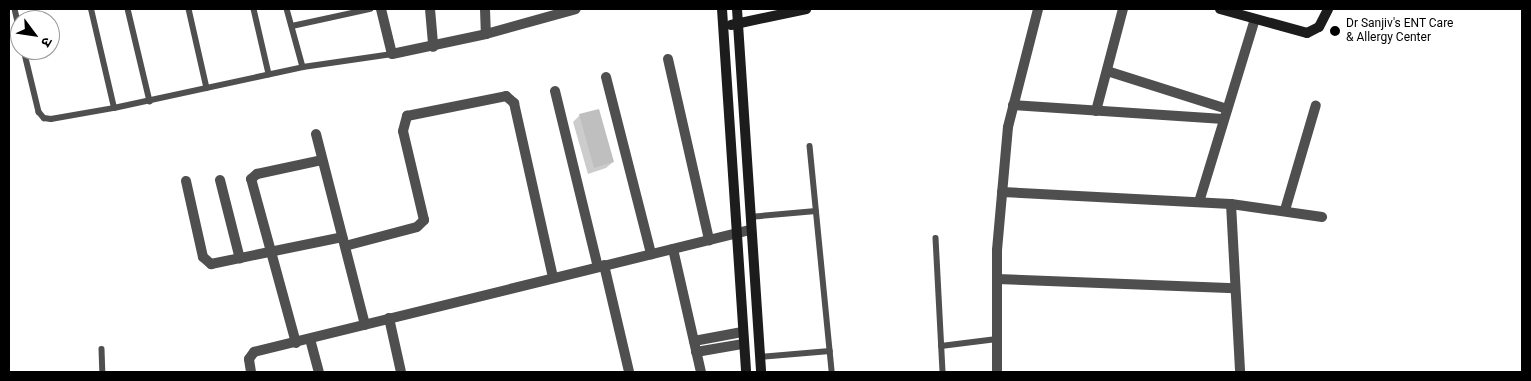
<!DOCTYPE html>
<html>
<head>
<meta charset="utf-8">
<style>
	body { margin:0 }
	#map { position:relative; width:1531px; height:381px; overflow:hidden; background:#fff; font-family:Roboto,"Noto Sans Devanagari",sans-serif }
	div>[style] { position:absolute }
	.shadow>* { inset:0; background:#0003 }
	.building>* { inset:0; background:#bfbfbf }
	.lane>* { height:5.5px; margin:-2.75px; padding:0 2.75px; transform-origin:2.75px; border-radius:2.75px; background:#4f4f4f }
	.street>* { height:10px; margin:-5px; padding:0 5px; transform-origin:5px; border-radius:5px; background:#4f4f4f }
	.secondary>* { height:10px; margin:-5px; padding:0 5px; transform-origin:5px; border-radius:5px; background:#1c1c1c }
	.dots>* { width:14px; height:14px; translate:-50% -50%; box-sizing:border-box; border:2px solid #fff; border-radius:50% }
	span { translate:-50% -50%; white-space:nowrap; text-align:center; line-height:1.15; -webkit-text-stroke:4px #fff; paint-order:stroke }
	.poi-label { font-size:12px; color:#000 }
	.left { translate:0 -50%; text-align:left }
	.frame { position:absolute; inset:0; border:10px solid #000; pointer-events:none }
	.north { position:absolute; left:10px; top:10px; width:50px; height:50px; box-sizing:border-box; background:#fff; border:1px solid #999; border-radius:50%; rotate:121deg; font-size:14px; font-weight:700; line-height:20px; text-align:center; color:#000 }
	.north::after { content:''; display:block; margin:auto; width:18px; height:22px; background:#000; clip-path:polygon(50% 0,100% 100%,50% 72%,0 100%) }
</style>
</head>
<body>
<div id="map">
	<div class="shadow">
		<i style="clip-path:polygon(580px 115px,613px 162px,606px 168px,588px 174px,573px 122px)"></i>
	</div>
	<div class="building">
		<i style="clip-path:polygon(599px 109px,614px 162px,594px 168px,579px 114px)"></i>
	</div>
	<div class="lane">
		<i style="left:15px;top:9px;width:23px;rotate:77deg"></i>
		<i style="left:128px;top:9px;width:95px;rotate:76.6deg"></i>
		<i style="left:189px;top:9px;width:81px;rotate:77.2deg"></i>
		<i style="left:254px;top:9px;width:67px;rotate:77deg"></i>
		<i style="left:287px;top:9px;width:60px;rotate:74.6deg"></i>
		<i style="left:292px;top:26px;width:80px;rotate:-12.3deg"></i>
		<i style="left:24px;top:50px;width:64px;rotate:76.4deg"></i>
		<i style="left:39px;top:112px;width:8px;rotate:50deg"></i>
		<i style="left:44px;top:118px;width:7px;rotate:8deg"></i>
		<i style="left:51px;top:119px;width:64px;rotate:-9.9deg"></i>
		<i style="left:114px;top:108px;width:102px;rotate:-103.1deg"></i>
		<i style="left:114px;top:108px;width:193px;rotate:-12.2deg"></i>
		<i style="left:303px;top:67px;width:90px;rotate:-8.3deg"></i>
		<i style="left:810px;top:146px;width:227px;rotate:84.4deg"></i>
		<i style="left:749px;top:217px;width:67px;rotate:-5.1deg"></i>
		<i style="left:936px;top:238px;width:134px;rotate:87deg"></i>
		<i style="left:941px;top:346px;width:56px;rotate:-7.1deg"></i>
		<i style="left:102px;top:349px;width:23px;rotate:88deg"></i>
		<i style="left:760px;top:357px;width:70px;rotate:-4.9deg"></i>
	</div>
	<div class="street">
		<i style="left:381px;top:9px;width:46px;rotate:76.3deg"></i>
		<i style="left:392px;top:54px;width:96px;rotate:-12deg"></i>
		<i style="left:486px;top:34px;width:93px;rotate:-15.5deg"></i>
		<i style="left:430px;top:9px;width:38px;rotate:85deg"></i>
		<i style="left:485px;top:9px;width:25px;rotate:88deg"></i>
		<i style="left:668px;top:59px;width:186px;rotate:77.2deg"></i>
		<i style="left:1107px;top:71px;width:126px;rotate:17.6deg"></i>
		<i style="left:606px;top:77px;width:183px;rotate:75.7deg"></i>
		<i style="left:555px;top:91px;width:181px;rotate:76.3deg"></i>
		<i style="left:1013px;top:105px;width:211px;rotate:3.8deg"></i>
		<i style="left:1096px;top:111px;width:106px;rotate:-75.2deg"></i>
		<i style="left:316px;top:134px;width:197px;rotate:75.6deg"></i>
		<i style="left:220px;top:180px;width:81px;rotate:75.8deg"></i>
		<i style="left:186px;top:181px;width:78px;rotate:77.4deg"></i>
		<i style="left:203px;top:257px;width:11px;rotate:41deg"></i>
		<i style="left:211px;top:264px;width:134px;rotate:-11.6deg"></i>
		<i style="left:1002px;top:192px;width:229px;rotate:3deg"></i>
		<i style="left:1231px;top:204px;width:92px;rotate:8.1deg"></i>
		<i style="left:1199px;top:202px;width:191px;rotate:-73deg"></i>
		<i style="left:1231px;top:204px;width:168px;rotate:86.9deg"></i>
		<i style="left:1285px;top:210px;width:109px;rotate:-73.6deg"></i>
		<i style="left:345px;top:246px;width:74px;rotate:-14.8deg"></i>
		<i style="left:417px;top:227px;width:10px;rotate:-45deg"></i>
		<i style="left:424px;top:220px;width:91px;rotate:-103.3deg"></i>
		<i style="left:403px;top:131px;width:16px;rotate:-75deg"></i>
		<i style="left:407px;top:116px;width:101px;rotate:-11.4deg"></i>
		<i style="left:506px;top:96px;width:11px;rotate:41deg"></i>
		<i style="left:514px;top:103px;width:179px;rotate:77.4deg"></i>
		<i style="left:673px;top:249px;width:126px;rotate:77.2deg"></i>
		<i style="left:604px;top:265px;width:110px;rotate:76.8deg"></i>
		<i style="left:997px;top:279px;width:238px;rotate:2.2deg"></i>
		<i style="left:389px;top:318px;width:55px;rotate:77.5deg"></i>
		<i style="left:310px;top:339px;width:34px;rotate:75deg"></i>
		<i style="left:694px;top:341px;width:49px;rotate:-10.6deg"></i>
		<i style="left:296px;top:343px;width:170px;rotate:-105.3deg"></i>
		<i style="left:251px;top:179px;width:8px;rotate:-40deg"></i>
		<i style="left:257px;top:174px;width:66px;rotate:-12.2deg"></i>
		<i style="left:696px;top:352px;width:48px;rotate:-9.7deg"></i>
		<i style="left:251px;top:372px;width:13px;rotate:-99deg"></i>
		<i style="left:249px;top:359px;width:9px;rotate:-54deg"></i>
		<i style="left:254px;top:352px;width:511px;rotate:-13.82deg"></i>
		<i style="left:997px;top:372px;width:122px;rotate:-90deg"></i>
		<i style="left:997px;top:250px;width:123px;rotate:-84.9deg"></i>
		<i style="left:1008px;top:127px;width:122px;rotate:-75.7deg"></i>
	</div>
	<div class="secondary">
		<i style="left:722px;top:9px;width:364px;rotate:86.2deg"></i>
		<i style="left:737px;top:9px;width:364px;rotate:86.2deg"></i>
		<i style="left:1220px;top:9px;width:90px;rotate:15.4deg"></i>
		<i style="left:1307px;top:33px;width:13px;rotate:-27deg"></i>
		<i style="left:1319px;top:27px;width:20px;rotate:-63deg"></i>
		<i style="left:731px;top:25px;width:77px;rotate:-12deg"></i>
	</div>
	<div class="dots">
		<i style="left:1335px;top:31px;background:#000"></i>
	</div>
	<div class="poi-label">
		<span class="left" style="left:1346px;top:31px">Dr Sanjiv's ENT Care<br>&amp; Allergy Center</span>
	</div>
	<div class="frame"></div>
	<div class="north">उ</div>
</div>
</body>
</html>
